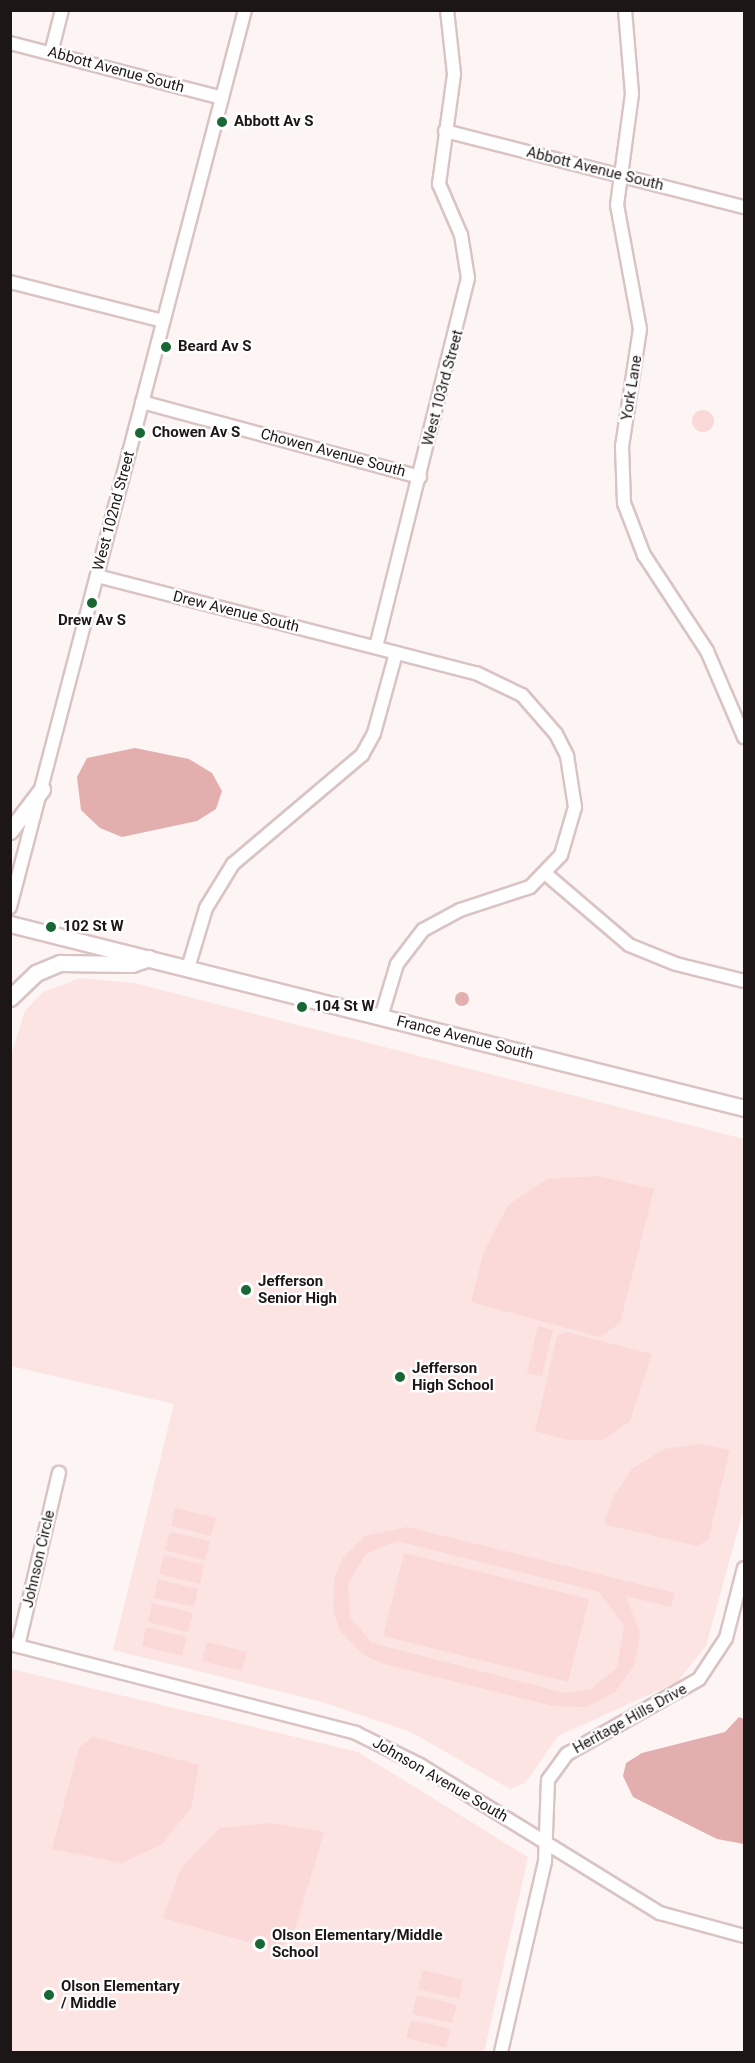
<!DOCTYPE html>
<html>
<head>
<meta charset="utf-8">
<style>
	body { margin:0 }
	#map { position:relative; width:755px; height:2063px; overflow:hidden; background:#fdf4f4; font-family:Roboto,sans-serif }
	div>[style] { position:absolute }
	.built>* { inset:0; background:#fce4e3 }
	.green>* { inset:0; background:#fad9d8 }
	.round { border-radius:50% }
	.water>* { inset:0; background:#e3aeae }
	.roads { filter:drop-shadow(2px 0 #d9c4c3) drop-shadow(-2px 0 #d9c4c3) drop-shadow(0 2px #d9c4c3) drop-shadow(0 -2px #d9c4c3) }
	.minor>* { height:12px; margin:-6px; padding:0 6px; transform-origin:6px; border-radius:6px; background:#fff }
	.major>* { height:15px; margin:-7.5px; padding:0 7.5px; transform-origin:7.5px; border-radius:7.5px; background:#fff }
	.dots>* { width:16px; height:16px; translate:-50% -50%; box-sizing:border-box; border:3px solid #fff; border-radius:50% }
	span { translate:-50% -50%; white-space:nowrap; text-align:center; line-height:1.15; -webkit-text-stroke:4.5px #fff; paint-order:stroke }
	.street-label { font-size:15px; color:#1d1616 }
	.poi-label { font-size:15px; color:#1d1616; font-weight:700 }
	.left { translate:0 -50%; text-align:left }
	.frame { position:absolute; inset:0; border:12px solid #1d1616; pointer-events:none }
</style>
</head>
<body>
<div id="map">
	<div class="built">
		<i style="clip-path:polygon(80px 978px,134px 983px,744px 1139px,744px 1507px,706px 1646px,677px 1682px,558px 1736px,525px 1783px,510px 1789px,411px 1732px,322px 1702px,113px 1650px,174px 1404px,11px 1366px,11px 1055px,25px 1011px,43px 992px)"></i>
		<i style="clip-path:polygon(11px 1669px,358px 1752px,528px 1857px,484px 2052px,11px 2052px)"></i>
	</div>
	<div class="green">
		<i class="round" style="left:692px;top:410px;width:22px;height:22px"></i>
		<i style="clip-path:polygon(598px 1176px,654px 1189px,620px 1323px,600px 1337px,471px 1302px,483px 1254px,508px 1205px,547px 1179px)"></i>
		<i style="clip-path:polygon(538px 1326px,553px 1330px,542px 1376px,527px 1373px)"></i>
		<i style="clip-path:polygon(566px 1332px,652px 1354px,630px 1421px,603px 1440px,568px 1440px,535px 1431px,557px 1336px)"></i>
		<i style="clip-path:polygon(700px 1444px,730px 1450px,708px 1540px,697px 1546px,604px 1524px,613px 1497px,632px 1469px,664px 1449px)"></i>
		<i style="clip-path:polygon(175px 1508px,216px 1518px,211px 1536px,171px 1526px)"></i>
		<i style="clip-path:polygon(evenodd,407px 1527px,675px 1593px,671px 1607px,626px 1596px,640px 1634px,634px 1666px,615px 1692px,586px 1707px,553px 1706px,384px 1664px,364px 1655px,341px 1632px,333px 1612px,334px 1579px,342px 1559px,365px 1536px,407px 1527px,397px 1541px,599px 1592px,624px 1626px,617px 1668px,591px 1689px,565px 1693px,372px 1643px,350px 1617px,348px 1583px,366px 1554px,397px 1541px)"></i>
		<i style="clip-path:polygon(170px 1532px,210px 1541px,205px 1560px,165px 1550px)"></i>
		<i style="clip-path:polygon(404px 1553px,589px 1599px,568px 1682px,383px 1636px)"></i>
		<i style="clip-path:polygon(164px 1555px,204px 1565px,200px 1584px,159px 1574px)"></i>
		<i style="clip-path:polygon(158px 1579px,198px 1589px,194px 1607px,154px 1598px)"></i>
		<i style="clip-path:polygon(152px 1603px,193px 1613px,188px 1632px,148px 1622px)"></i>
		<i style="clip-path:polygon(146px 1627px,187px 1637px,182px 1656px,142px 1646px)"></i>
		<i style="clip-path:polygon(207px 1642px,247px 1652px,242px 1671px,202px 1661px)"></i>
		<i style="clip-path:polygon(93px 1737px,199px 1765px,191px 1808px,162px 1844px,122px 1863px,52px 1849px,79px 1747px)"></i>
		<i style="clip-path:polygon(272px 1823px,324px 1832px,292px 1939px,276px 1950px,163px 1918px,181px 1868px,220px 1828px)"></i>
		<i style="clip-path:polygon(423px 1970px,463px 1980px,459px 1999px,418px 1989px)"></i>
		<i style="clip-path:polygon(417px 1995px,457px 2005px,452px 2023px,412px 2014px)"></i>
		<i style="clip-path:polygon(411px 2020px,451px 2029px,446px 2048px,406px 2038px)"></i>
	</div>
	<div class="water">
		<i style="clip-path:polygon(135px 748px,189px 759px,212px 773px,222px 791px,216px 809px,197px 821px,122px 837px,100px 828px,81px 810px,77px 777px,87px 758px)"></i>
		<i class="round" style="left:455px;top:992px;width:14px;height:14px"></i>
		<i style="clip-path:polygon(739px 1717px,744px 1719px,744px 1844px,717px 1839px,633px 1797px,623px 1776px,626px 1763px,642px 1753px,725px 1732px)"></i>
	</div>
	<div class="roads">
		<div class="minor">
			<i style="left:625px;top:10px;width:84px;rotate:85.2deg"></i>
			<i style="left:632px;top:94px;width:112px;rotate:97.7deg"></i>
			<i style="left:617px;top:205px;width:126px;rotate:79.5deg"></i>
			<i style="left:640px;top:329px;width:118px;rotate:98.7deg"></i>
			<i style="left:622px;top:446px;width:57px;rotate:88deg"></i>
			<i style="left:624px;top:503px;width:56px;rotate:69deg"></i>
			<i style="left:644px;top:555px;width:115px;rotate:56.7deg"></i>
			<i style="left:707px;top:651px;width:94px;rotate:66.7deg"></i>
			<i style="left:10px;top:43px;width:219px;rotate:14.5deg"></i>
			<i style="left:51px;top:53px;width:44px;rotate:-75.7deg"></i>
			<i style="left:445px;top:131px;width:309px;rotate:14.3deg"></i>
			<i style="left:10px;top:282px;width:158px;rotate:14.3deg"></i>
			<i style="left:142px;top:402px;width:288px;rotate:15.1deg"></i>
			<i style="left:97px;top:576px;width:391px;rotate:14.4deg"></i>
			<i style="left:476px;top:673px;width:51px;rotate:25.6deg"></i>
			<i style="left:522px;top:695px;width:52px;rotate:48.9deg"></i>
			<i style="left:556px;top:734px;width:25px;rotate:63deg"></i>
			<i style="left:567px;top:756px;width:52px;rotate:81.1deg"></i>
			<i style="left:575px;top:807px;width:50px;rotate:106.3deg"></i>
			<i style="left:561px;top:855px;width:45px;rotate:134.1deg"></i>
			<i style="left:530px;top:887px;width:74px;rotate:161.8deg"></i>
			<i style="left:460px;top:910px;width:42px;rotate:151.6deg"></i>
			<i style="left:423px;top:930px;width:43px;rotate:127.4deg"></i>
			<i style="left:397px;top:964px;width:55px;rotate:106.8deg"></i>
			<i style="left:376px;top:647px;width:380px;rotate:-76deg"></i>
			<i style="left:468px;top:278px;width:44px;rotate:-99.2deg"></i>
			<i style="left:461px;top:235px;width:56px;rotate:-113.3deg"></i>
			<i style="left:439px;top:184px;width:111px;rotate:-82.2deg"></i>
			<i style="left:454px;top:74px;width:64px;rotate:-96.2deg"></i>
			<i style="left:546px;top:874px;width:109px;rotate:40.5deg"></i>
			<i style="left:629px;top:945px;width:51px;rotate:22deg"></i>
			<i style="left:676px;top:964px;width:70px;rotate:14deg"></i>
			<i style="left:10px;top:907px;width:927px;rotate:-75.32deg"></i>
			<i style="left:188px;top:968px;width:63px;rotate:-73.3deg"></i>
			<i style="left:206px;top:908px;width:52px;rotate:-58.5deg"></i>
			<i style="left:233px;top:864px;width:169px;rotate:-40.2deg"></i>
			<i style="left:362px;top:755px;width:25px;rotate:-61deg"></i>
			<i style="left:374px;top:733px;width:83px;rotate:-74.6deg"></i>
			<i style="left:10px;top:1644px;width:357px;rotate:14.4deg"></i>
			<i style="left:356px;top:1733px;width:72px;rotate:26.6deg"></i>
			<i style="left:420px;top:1765px;width:282px;rotate:31.7deg"></i>
			<i style="left:660px;top:1913px;width:87px;rotate:15.3deg"></i>
			<i style="left:18px;top:1646px;width:178px;rotate:-76.7deg"></i>
			<i style="left:501px;top:2052px;width:196px;rotate:-77deg"></i>
			<i style="left:545px;top:1861px;width:81px;rotate:-87.9deg"></i>
			<i style="left:548px;top:1780px;width:32px;rotate:-54deg"></i>
			<i style="left:567px;top:1754px;width:152px;rotate:-29.6deg"></i>
			<i style="left:699px;top:1679px;width:49px;rotate:-56.6deg"></i>
			<i style="left:726px;top:1638px;width:72px;rotate:-75.6deg"></i>
		</div>
		<div class="major">
			<i style="left:10px;top:831px;width:53px;rotate:-52.7deg"></i>
			<i style="left:10px;top:924px;width:757px;rotate:14.07deg"></i>
			<i style="left:10px;top:998px;width:36px;rotate:-44deg"></i>
			<i style="left:36px;top:973px;width:26px;rotate:-23deg"></i>
			<i style="left:60px;top:963px;width:72px;rotate:0.8deg"></i>
			<i style="left:132px;top:964px;width:18px;rotate:-19deg"></i>
		</div>
	</div>
	<div class="dots">
		<i style="left:222px;top:122px;background:#196735"></i>
		<i style="left:166px;top:347px;background:#196735"></i>
		<i style="left:140px;top:433px;background:#196735"></i>
		<i style="left:92px;top:603px;background:#196735"></i>
		<i style="left:51px;top:927px;background:#196735"></i>
		<i style="left:302px;top:1007px;background:#196735"></i>
		<i style="left:246px;top:1290px;background:#196735"></i>
		<i style="left:400px;top:1377px;background:#196735"></i>
		<i style="left:260px;top:1944px;background:#196735"></i>
		<i style="left:49px;top:1995px;background:#196735"></i>
	</div>
	<div class="street-label">
		<span style="left:116px;top:70px;rotate:15deg">Abbott Avenue South</span>
		<span style="left:595px;top:169px;rotate:14deg">Abbott Avenue South</span>
		<span style="left:443px;top:388px;rotate:-75deg">West 103rd Street</span>
		<span style="left:632px;top:388px;rotate:-81deg">York Lane</span>
		<span style="left:333px;top:453px;rotate:15deg">Chowen Avenue South</span>
		<span style="left:114px;top:511px;rotate:-75deg">West 102nd Street</span>
		<span style="left:236px;top:612px;rotate:14deg">Drew Avenue South</span>
		<span style="left:465px;top:1038px;rotate:14deg">France Avenue South</span>
		<span style="left:39px;top:1559px;rotate:-77deg">Johnson Circle</span>
		<span style="left:630px;top:1719px;rotate:-29deg">Heritage Hills Drive</span>
		<span style="left:440px;top:1780px;rotate:30deg">Johnson Avenue South</span>
	</div>
	<div class="poi-label">
		<span class="left" style="left:234px;top:122px">Abbott Av S</span>
		<span class="left" style="left:178px;top:347px">Beard Av S</span>
		<span class="left" style="left:152px;top:433px">Chowen Av S</span>
		<span style="left:92px;top:621px">Drew Av S</span>
		<span class="left" style="left:63px;top:927px">102 St W</span>
		<span class="left" style="left:314px;top:1007px">104 St W</span>
		<span class="left" style="left:258px;top:1290px">Jefferson<br>Senior High</span>
		<span class="left" style="left:412px;top:1377px">Jefferson<br>High School</span>
		<span class="left" style="left:272px;top:1944px">Olson Elementary/Middle<br>School</span>
		<span class="left" style="left:61px;top:1995px">Olson Elementary<br>/ Middle</span>
	</div>
	<div class="frame"></div>
</div>
</body>
</html>
